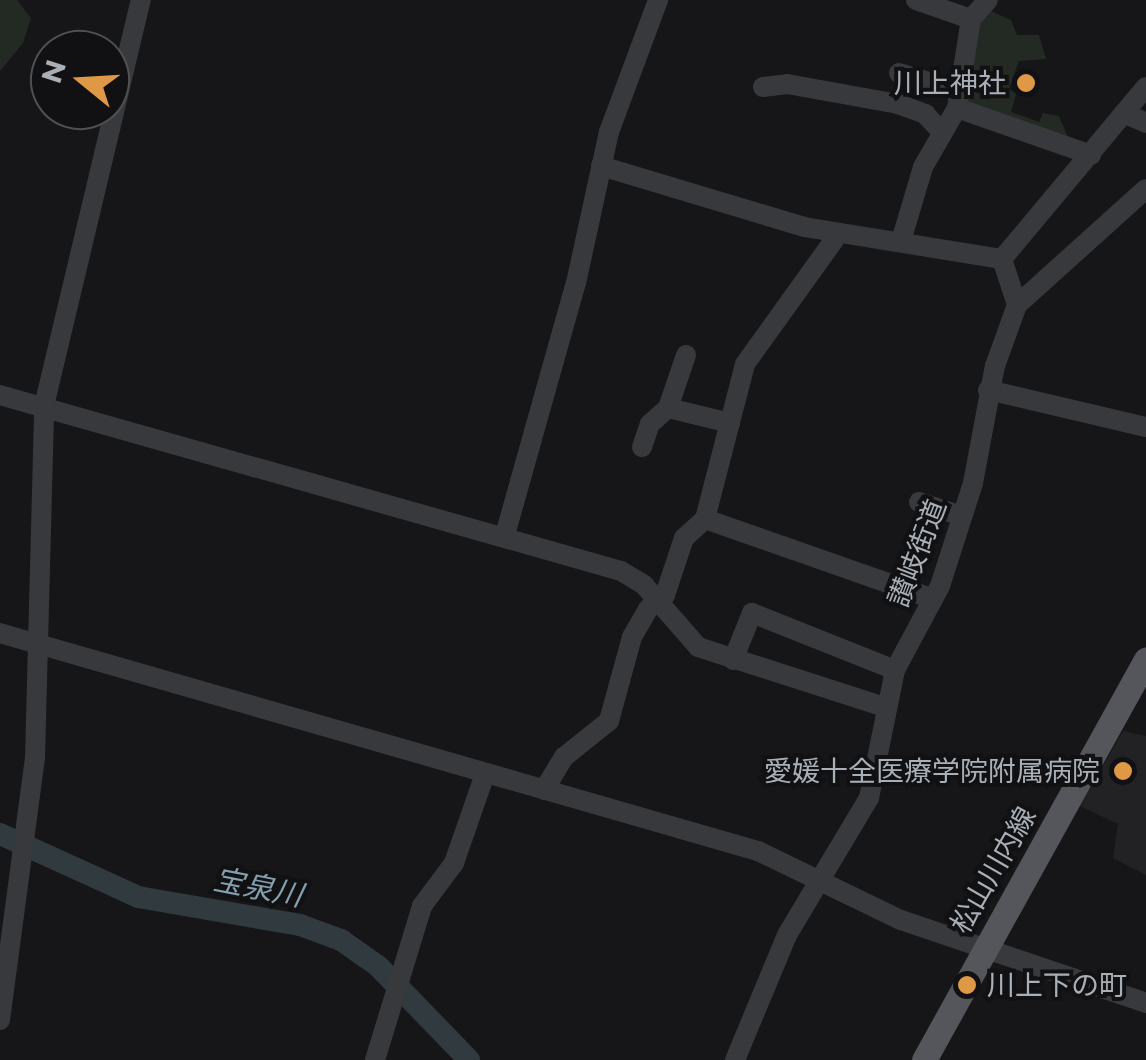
<!DOCTYPE html>
<html>
<head>
<meta charset="utf-8">
<style>
	body { margin:0 }
	#map { position:relative; width:1146px; height:1060px; overflow:hidden; background:#161618; font-family:Montserrat,"Noto Sans JP",sans-serif }
	div>[style] { position:absolute }
	.built>* { inset:0; background:#222225 }
	.green>* { inset:0; background:#232a23 }
	.river>* { height:22px; margin:-11px; padding:0 11px; transform-origin:11px; border-radius:11px; background:#303a3f }
	.minor>* { height:20px; margin:-10px; padding:0 10px; transform-origin:10px; border-radius:10px; background:#37393c }
	.major>* { height:25px; margin:-12.5px; padding:0 12.5px; transform-origin:12.5px; border-radius:12.5px; background:#54565b }
	.dots>* { width:28px; height:28px; translate:-50% -50%; box-sizing:border-box; border:5px solid #111113; border-radius:50% }
	span { translate:-50% -50%; white-space:nowrap; text-align:center; line-height:1.15; -webkit-text-stroke:8px #111113; paint-order:stroke }
	.poi-label { font-size:28px; color:#a9afb6 }
	.right { translate:-100% -50%; text-align:right }
	.left { translate:0 -50%; text-align:left }
	.street-label { font-size:28px; color:#a9afb6 }
	.water-label { font-size:30px; color:#849fae; font-style:italic }
	.north { position:absolute; left:30px; top:30px; width:100px; height:100px; box-sizing:border-box; background:#111113; border:2px solid #4e5054; border-radius:50%; rotate:288deg; font-size:28px; font-weight:700; line-height:40px; text-align:center; color:#a9afb6 }
	.north::after { content:''; display:block; margin:auto; width:35px; height:45px; background:#df9946; clip-path:polygon(50% 0,100% 100%,50% 72%,0 100%) }
</style>
</head>
<body>
<div id="map">
	<div class="built">
		<i style="clip-path:polygon(1123px 731px,1146px 736px,1146px 875px,1113px 858px,1118px 824px,1080px 806px)"></i>
	</div>
	<div class="green">
		<i style="clip-path:polygon(0 0,17px 0,31px 18px,23px 43px,0 71px)"></i>
		<i style="clip-path:polygon(986px 9px,1011px 20px,1017px 35px,1039px 35px,1046px 59px,1019px 61px,1009px 89px,1016px 94px,1011px 112px,1039px 122px,1043px 113px,1059px 116px,1069px 140px,964px 106px,966px 53px)"></i>
	</div>
	<div class="river">
		<i style="left:0;top:834px;width:152px;rotate:24.5deg"></i>
		<i style="left:138px;top:897px;width:164px;rotate:9.8deg"></i>
		<i style="left:300px;top:925px;width:44px;rotate:20.1deg"></i>
		<i style="left:341px;top:940px;width:45px;rotate:35.1deg"></i>
		<i style="left:378px;top:966px;width:131px;rotate:45.9deg"></i>
	</div>
	<div class="minor">
		<i style="left:916px;top:0;width:58px;rotate:19.1deg"></i>
		<i style="left:899px;top:73px;width:63px;rotate:16.7deg"></i>
		<i style="left:763px;top:87px;width:24px;rotate:-7deg"></i>
		<i style="left:787px;top:84px;width:113px;rotate:10.2deg"></i>
		<i style="left:898px;top:104px;width:29px;rotate:20deg"></i>
		<i style="left:925px;top:114px;width:25px;rotate:47deg"></i>
		<i style="left:957px;top:108px;width:142px;rotate:19.3deg"></i>
		<i style="left:1124px;top:113px;width:24px;rotate:24deg"></i>
		<i style="left:601px;top:166px;width:212px;rotate:16.7deg"></i>
		<i style="left:804px;top:227px;width:201px;rotate:9.2deg"></i>
		<i style="left:901px;top:241px;width:77px;rotate:-73.4deg"></i>
		<i style="left:923px;top:167px;width:68px;rotate:-60deg"></i>
		<i style="left:957px;top:108px;width:90px;rotate:-81.1deg"></i>
		<i style="left:971px;top:19px;width:25px;rotate:-48deg"></i>
		<i style="left:1002px;top:259px;width:224px;rotate:-50.1deg"></i>
		<i style="left:1002px;top:259px;width:48px;rotate:71.9deg"></i>
		<i style="left:988px;top:390px;width:162px;rotate:13.2deg"></i>
		<i style="left:0;top:395px;width:645px;rotate:15.82deg"></i>
		<i style="left:621px;top:571px;width:27px;rotate:31deg"></i>
		<i style="left:644px;top:585px;width:82px;rotate:48.9deg"></i>
		<i style="left:698px;top:647px;width:196px;rotate:17.8deg"></i>
		<i style="left:668px;top:408px;width:56px;rotate:-71.2deg"></i>
		<i style="left:642px;top:447px;width:24px;rotate:-71deg"></i>
		<i style="left:650px;top:424px;width:24px;rotate:-42deg"></i>
		<i style="left:668px;top:408px;width:64px;rotate:13.6deg"></i>
		<i style="left:919px;top:502px;width:45px;rotate:18deg"></i>
		<i style="left:705px;top:519px;width:242px;rotate:19.3deg"></i>
		<i style="left:505px;top:535px;width:262px;rotate:-74.3deg"></i>
		<i style="left:576px;top:283px;width:155px;rotate:-77.7deg"></i>
		<i style="left:609px;top:132px;width:141px;rotate:-69.6deg"></i>
		<i style="left:0;top:633px;width:789px;rotate:16.05deg"></i>
		<i style="left:758px;top:851px;width:159px;rotate:25.8deg"></i>
		<i style="left:901px;top:920px;width:259px;rotate:18.7deg"></i>
		<i style="left:733px;top:660px;width:51px;rotate:-68deg"></i>
		<i style="left:752px;top:613px;width:154px;rotate:21.7deg"></i>
		<i style="left:544px;top:790px;width:39px;rotate:-59deg"></i>
		<i style="left:564px;top:757px;width:58px;rotate:-38.7deg"></i>
		<i style="left:609px;top:721px;width:87px;rotate:-74.7deg"></i>
		<i style="left:632px;top:637px;width:32px;rotate:-60deg"></i>
		<i style="left:648px;top:609px;width:22px;rotate:-39deg"></i>
		<i style="left:665px;top:595px;width:60px;rotate:-71.6deg"></i>
		<i style="left:684px;top:538px;width:28px;rotate:-42deg"></i>
		<i style="left:705px;top:519px;width:160px;rotate:-75.5deg"></i>
		<i style="left:745px;top:364px;width:161px;rotate:-54.3deg"></i>
		<i style="left:0;top:1020px;width:264px;rotate:-82.4deg"></i>
		<i style="left:35px;top:758px;width:352px;rotate:-88.5deg"></i>
		<i style="left:44px;top:406px;width:417px;rotate:-76.6deg"></i>
		<i style="left:375px;top:1060px;width:161px;rotate:-73deg"></i>
		<i style="left:422px;top:906px;width:54px;rotate:-53.3deg"></i>
		<i style="left:454px;top:863px;width:94px;rotate:-70.8deg"></i>
		<i style="left:735px;top:1060px;width:135px;rotate:-67.4deg"></i>
		<i style="left:787px;top:935px;width:160px;rotate:-59.1deg"></i>
		<i style="left:869px;top:798px;width:131px;rotate:-78.5deg"></i>
		<i style="left:895px;top:670px;width:95px;rotate:-61.8deg"></i>
		<i style="left:940px;top:586px;width:108px;rotate:-72.2deg"></i>
		<i style="left:973px;top:483px;width:119px;rotate:-79.4deg"></i>
		<i style="left:995px;top:366px;width:65px;rotate:-70.2deg"></i>
		<i style="left:1017px;top:305px;width:173px;rotate:-42deg"></i>
	</div>
	<div class="major">
		<i style="left:924px;top:1060px;width:458px;rotate:-61deg"></i>
	</div>
	<div class="dots">
		<i style="left:1026px;top:83px;background:#df9946"></i>
		<i style="left:1123px;top:771px;background:#df9946"></i>
		<i style="left:967px;top:985px;background:#df9946"></i>
	</div>
	<div class="poi-label">
		<span class="right" style="left:1006px;top:83px">川上神社</span>
		<span class="right" style="left:1100px;top:771px">愛媛十全医療学院附属病院</span>
		<span class="left" style="left:987px;top:985px">川上下の町</span>
	</div>
	<div class="street-label">
		<span style="left:917px;top:553px;rotate:-69deg">讃岐街道</span>
		<span style="left:993px;top:870px;rotate:-60deg">松山川内線</span>
	</div>
	<div class="water-label">
		<span style="left:258px;top:888px;rotate:11deg">宝泉川</span>
	</div>
	<div class="north">N</div>
</div>
</body>
</html>
